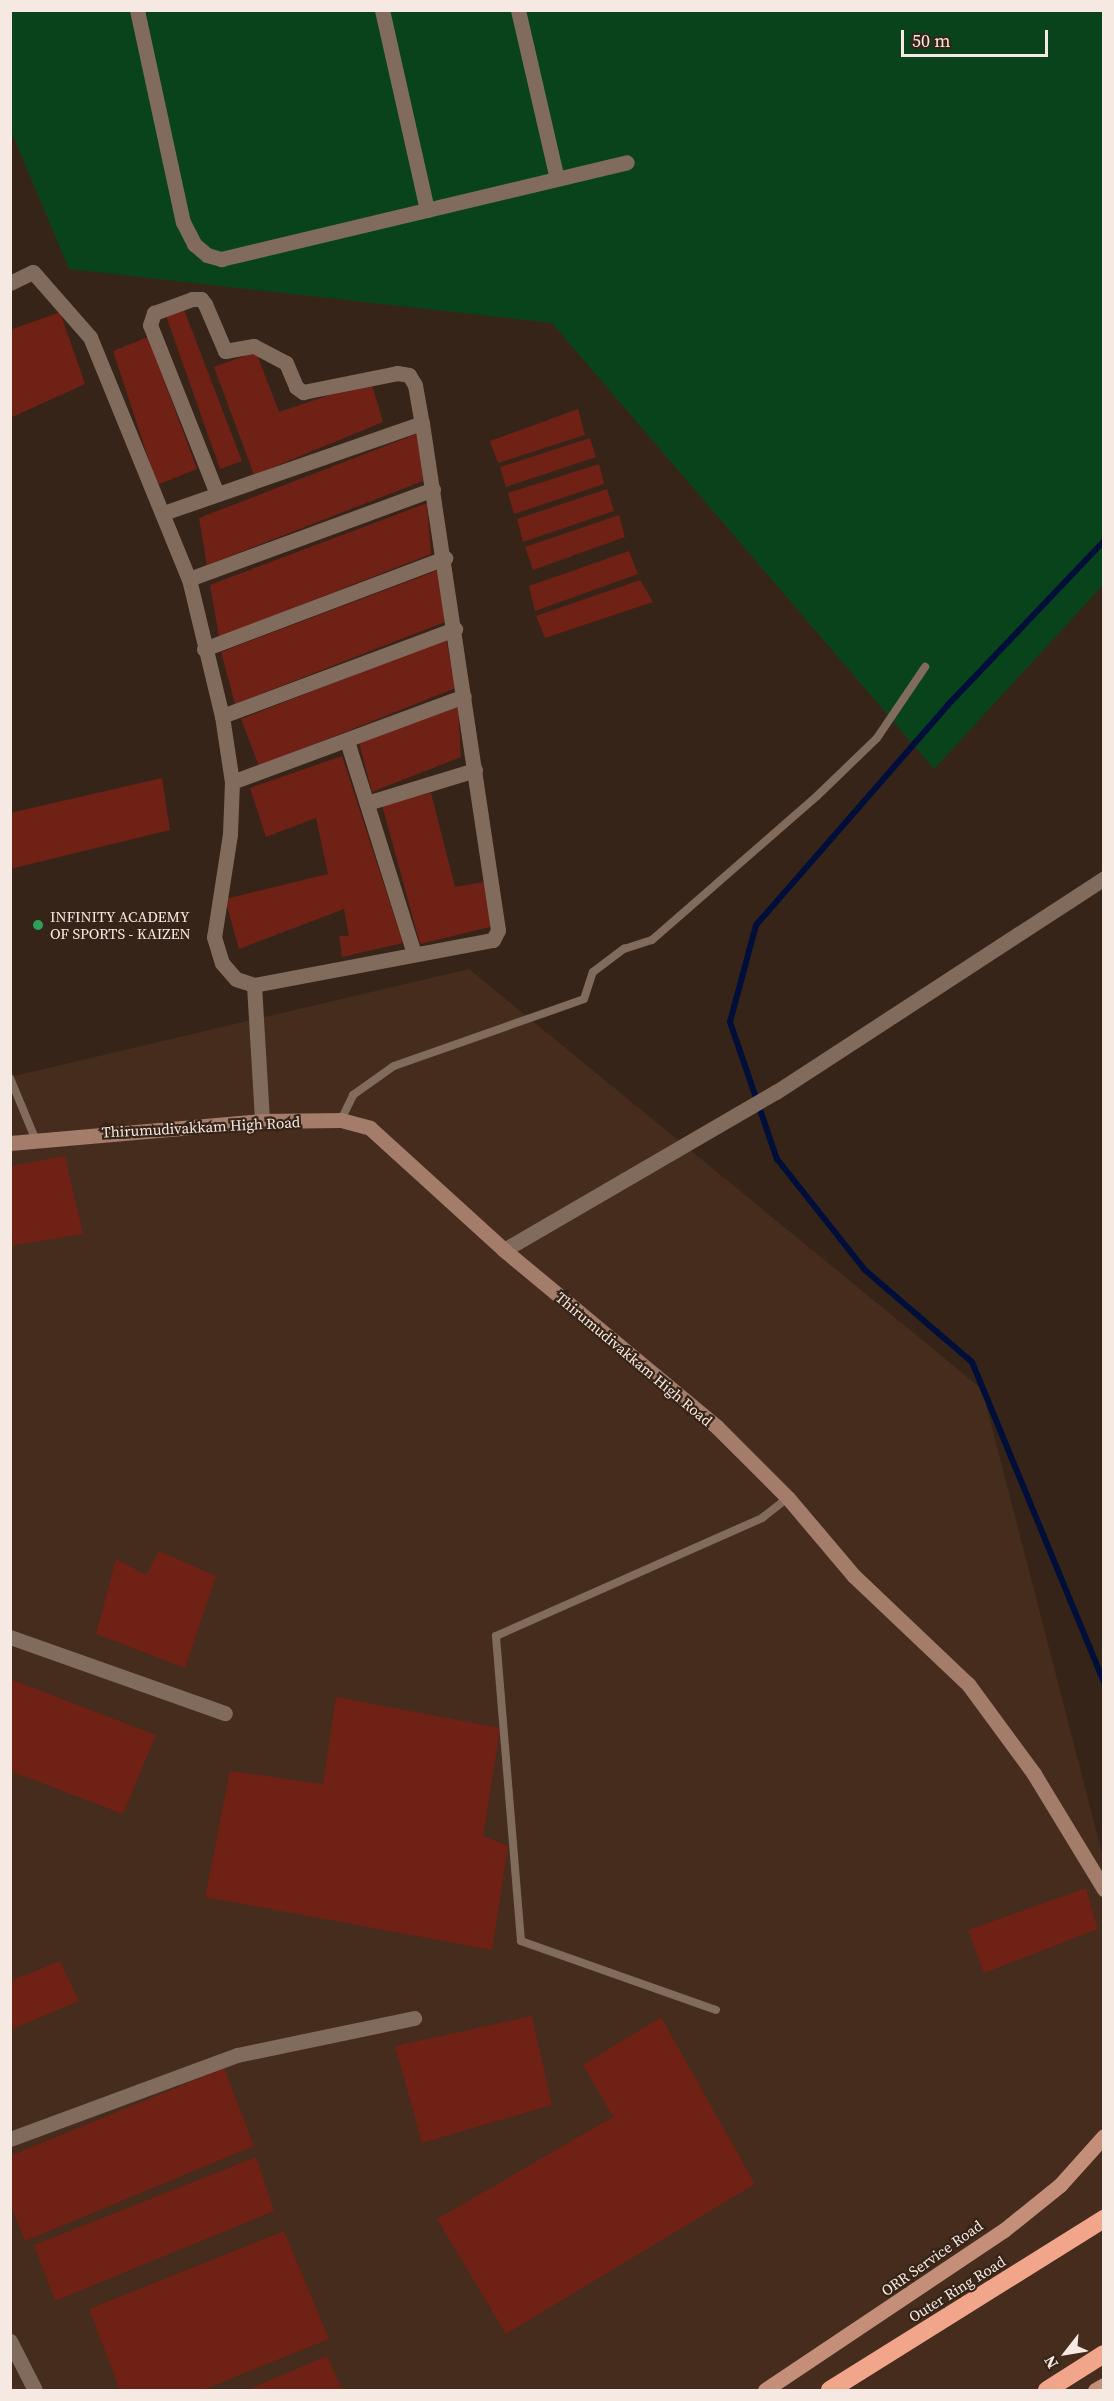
<!DOCTYPE html>
<html>
<head>
<meta charset="utf-8">
<style>
	body { margin:0 }
	#map { position:relative; width:1114px; height:2401px; overflow:hidden; background:#372418; font-family:"Source Serif 4",serif }
	div>[style] { position:absolute }
	.built>* { inset:0; background:#452c1c }
	.green>* { inset:0; background:#09431c }
	.stream>* { height:6px; margin:-3px; padding:0 3px; transform-origin:3px; border-radius:3px; background:#000e3a }
	.building>* { inset:0; background:#6e2114 }
	.lane>* { height:8px; margin:-4px; padding:0 4px; transform-origin:4px; border-radius:4px; background:#816b5d }
	.street>* { height:15px; margin:-7.5px; padding:0 7.5px; transform-origin:7.5px; border-radius:7.5px; background:#816b5d }
	.secondary>* { height:15px; margin:-7.5px; padding:0 7.5px; transform-origin:7.5px; border-radius:7.5px; background:#a37c6a }
	.primary>* { height:15px; margin:-7.5px; padding:0 7.5px; transform-origin:7.5px; border-radius:7.5px; background:#c48e78 }
	.highway>* { height:18px; margin:-9px; padding:0 9px; transform-origin:9px; border-radius:9px; background:#f1a58a }
	.dots>* { width:16px; height:16px; translate:-50% -50%; box-sizing:border-box; border:3px solid #372418; border-radius:50% }
	span { translate:-50% -50%; white-space:nowrap; text-align:center; line-height:1.15; -webkit-text-stroke:4.5px #372418; paint-order:stroke }
	.poi-label { font-size:15px; color:#f6e9e1 }
	.left { translate:0 -50%; text-align:left }
	.street-label { font-size:15px; color:#f6e9e1 }
	.frame { position:absolute; inset:0; border:12px solid #f6e9e1; pointer-events:none }
	.north { position:absolute; left:1036px; top:2323px; width:60px; height:60px; -webkit-text-stroke:4px #372418; paint-order:stroke; rotate:239deg; font-size:16px; font-weight:700; line-height:24px; text-align:center; color:#f6e9e1 }
	.north::after { content:''; display:block; margin:auto; width:21px; height:27px; background:#f6e9e1; clip-path:polygon(50% 0,100% 100%,50% 72%,0 100%) }
	.scale { position:absolute; left:901px; top:30px; width:147px; height:27px; box-sizing:border-box; border:3px solid #f6e9e1; border-top:0; padding-left:8px; font-size:18px; line-height:21px; white-space:nowrap; color:#f6e9e1; -webkit-text-stroke:4px #372418; paint-order:stroke }
</style>
</head>
<body>
<div id="map">
	<div class="built">
		<i style="clip-path:polygon(469px 969px,982px 1389px,1103px 1857px,1103px 2390px,11px 2390px,10px 1077px)"></i>
	</div>
	<div class="green">
		<i style="clip-path:polygon(10px 11px,1103px 11px,1103px 585px,934px 769px,552px 323px,69px 269px,11px 131px)"></i>
	</div>
	<div class="stream">
		<i style="left:1104px;top:541px;width:226px;rotate:133.6deg"></i>
		<i style="left:948px;top:705px;width:292px;rotate:131.1deg"></i>
		<i style="left:756px;top:925px;width:100px;rotate:105deg"></i>
		<i style="left:730px;top:1022px;width:145px;rotate:71.1deg"></i>
		<i style="left:777px;top:1159px;width:142px;rotate:51.6deg"></i>
		<i style="left:865px;top:1270px;width:141px;rotate:40.7deg"></i>
		<i style="left:972px;top:1362px;width:346px;rotate:67.6deg"></i>
	</div>
	<div class="building">
		<i style="clip-path:polygon(183px 307px,242px 461px,220px 469px,166px 316px)"></i>
		<i style="clip-path:polygon(60px 312px,85px 384px,10px 418px,10px 330px)"></i>
		<i style="clip-path:polygon(148px 337px,197px 469px,157px 485px,113px 351px)"></i>
		<i style="clip-path:polygon(256px 352px,279px 412px,371px 381px,383px 422px,254px 475px,214px 367px)"></i>
		<i style="clip-path:polygon(578px 409px,585px 435px,498px 463px,490px 441px)"></i>
		<i style="clip-path:polygon(419px 433px,423px 481px,207px 565px,199px 518px)"></i>
		<i style="clip-path:polygon(590px 438px,596px 457px,506px 487px,500px 467px)"></i>
		<i style="clip-path:polygon(599px 464px,604px 484px,514px 514px,508px 493px)"></i>
		<i style="clip-path:polygon(607px 489px,614px 511px,523px 542px,517px 519px)"></i>
		<i style="clip-path:polygon(427px 503px,431px 554px,219px 637px,210px 585px)"></i>
		<i style="clip-path:polygon(619px 515px,625px 537px,533px 570px,525px 547px)"></i>
		<i style="clip-path:polygon(629px 551px,638px 574px,535px 611px,529px 586px)"></i>
		<i style="clip-path:polygon(439px 570px,445px 622px,235px 704px,221px 652px)"></i>
		<i style="clip-path:polygon(640px 580px,653px 602px,545px 638px,536px 616px)"></i>
		<i style="clip-path:polygon(446px 639px,456px 688px,259px 766px,241px 719px)"></i>
		<i style="clip-path:polygon(458px 707px,461px 757px,372px 792px,359px 743px)"></i>
		<i style="clip-path:polygon(342px 756px,403px 943px,342px 957px,339px 936px,349px 936px,344px 909px,239px 949px,225px 899px,328px 874px,316px 818px,266px 837px,250px 788px)"></i>
		<i style="clip-path:polygon(162px 778px,170px 830px,10px 869px,10px 813px)"></i>
		<i style="clip-path:polygon(431px 793px,455px 887px,484px 882px,494px 926px,420px 944px,382px 805px)"></i>
		<i style="clip-path:polygon(65px 1156px,83px 1234px,10px 1246px,10px 1166px)"></i>
		<i style="clip-path:polygon(159px 1551px,216px 1576px,185px 1668px,96px 1634px,116px 1559px,146px 1575px)"></i>
		<i style="clip-path:polygon(10px 1679px,156px 1735px,123px 1814px,10px 1771px)"></i>
		<i style="clip-path:polygon(336px 1697px,500px 1728px,483px 1836px,508px 1846px,492px 1950px,205px 1897px,230px 1771px,323px 1784px)"></i>
		<i style="clip-path:polygon(1086px 1888px,1098px 1929px,984px 1973px,968px 1930px)"></i>
		<i style="clip-path:polygon(60px 1961px,79px 2001px,10px 2030px,10px 1981px)"></i>
		<i style="clip-path:polygon(532px 2016px,552px 2105px,422px 2143px,395px 2046px)"></i>
		<i style="clip-path:polygon(661px 2017px,755px 2184px,506px 2334px,437px 2219px,613px 2117px,583px 2065px)"></i>
		<i style="clip-path:polygon(224px 2068px,254px 2146px,25px 2241px,10px 2204px,10px 2156px)"></i>
		<i style="clip-path:polygon(256px 2157px,274px 2211px,55px 2301px,34px 2245px)"></i>
		<i style="clip-path:polygon(284px 2231px,329px 2339px,203px 2390px,120px 2390px,89px 2309px)"></i>
		<i style="clip-path:polygon(327px 2356px,342px 2390px,247px 2390px)"></i>
	</div>
	<div class="lane">
		<i style="left:10px;top:1078px;width:65px;rotate:67.4deg"></i>
		<i style="left:341px;top:1120px;width:28px;rotate:-64deg"></i>
		<i style="left:353px;top:1095px;width:50px;rotate:-35.3deg"></i>
		<i style="left:394px;top:1066px;width:201px;rotate:-19.4deg"></i>
		<i style="left:584px;top:999px;width:28px;rotate:-72deg"></i>
		<i style="left:593px;top:972px;width:39px;rotate:-37deg"></i>
		<i style="left:624px;top:949px;width:29px;rotate:-18deg"></i>
		<i style="left:652px;top:940px;width:219px;rotate:-41.1deg"></i>
		<i style="left:817px;top:796px;width:83px;rotate:-44deg"></i>
		<i style="left:877px;top:738px;width:86px;rotate:-55.9deg"></i>
		<i style="left:716px;top:2010px;width:207px;rotate:-160.5deg"></i>
		<i style="left:521px;top:1941px;width:306px;rotate:-94.7deg"></i>
		<i style="left:496px;top:1636px;width:291px;rotate:-23.9deg"></i>
		<i style="left:762px;top:1518px;width:33px;rotate:-38deg"></i>
	</div>
	<div class="street">
		<i style="left:137px;top:10px;width:217px;rotate:77.8deg"></i>
		<i style="left:183px;top:222px;width:25px;rotate:63deg"></i>
		<i style="left:194px;top:244px;width:17px;rotate:40deg"></i>
		<i style="left:207px;top:255px;width:15px;rotate:16deg"></i>
		<i style="left:221px;top:259px;width:417px;rotate:-13.4deg"></i>
		<i style="left:382px;top:10px;width:205px;rotate:77.3deg"></i>
		<i style="left:518px;top:10px;width:173px;rotate:77deg"></i>
		<i style="left:10px;top:283px;width:25px;rotate:-26deg"></i>
		<i style="left:33px;top:272px;width:86px;rotate:48.8deg"></i>
		<i style="left:90px;top:337px;width:261px;rotate:67.8deg"></i>
		<i style="left:189px;top:579px;width:141px;rotate:76.5deg"></i>
		<i style="left:222px;top:716px;width:67px;rotate:81.4deg"></i>
		<i style="left:232px;top:782px;width:52px;rotate:92.2deg"></i>
		<i style="left:230px;top:834px;width:104px;rotate:98.8deg"></i>
		<i style="left:214px;top:937px;width:27px;rotate:73deg"></i>
		<i style="left:222px;top:963px;width:21px;rotate:49deg"></i>
		<i style="left:236px;top:979px;width:19px;rotate:18deg"></i>
		<i style="left:254px;top:985px;width:243px;rotate:-10.7deg"></i>
		<i style="left:493px;top:940px;width:11px;rotate:-63deg"></i>
		<i style="left:498px;top:930px;width:513px;rotate:-98.53deg"></i>
		<i style="left:422px;top:423px;width:273px;rotate:160.8deg"></i>
		<i style="left:217px;top:494px;width:182px;rotate:-111.6deg"></i>
		<i style="left:150px;top:325px;width:13px;rotate:-72deg"></i>
		<i style="left:154px;top:313px;width:40px;rotate:-20.2deg"></i>
		<i style="left:192px;top:299px;width:9px"></i>
		<i style="left:201px;top:299px;width:6px;rotate:51deg"></i>
		<i style="left:205px;top:304px;width:51px;rotate:66.9deg"></i>
		<i style="left:225px;top:351px;width:29px;rotate:-10deg"></i>
		<i style="left:254px;top:346px;width:36px;rotate:28deg"></i>
		<i style="left:286px;top:363px;width:26px;rotate:67deg"></i>
		<i style="left:296px;top:387px;width:9px;rotate:36deg"></i>
		<i style="left:303px;top:392px;width:96px;rotate:-11.4deg"></i>
		<i style="left:397px;top:373px;width:12px;rotate:9deg"></i>
		<i style="left:409px;top:375px;width:12px;rotate:59deg"></i>
		<i style="left:415px;top:385px;width:39px;rotate:80deg"></i>
		<i style="left:189px;top:579px;width:260px;rotate:-20.2deg"></i>
		<i style="left:204px;top:649px;width:258px;rotate:-20.7deg"></i>
		<i style="left:222px;top:716px;width:249px;rotate:-20.5deg"></i>
		<i style="left:347px;top:741px;width:223px;rotate:72.5deg"></i>
		<i style="left:232px;top:782px;width:247px;rotate:-20.3deg"></i>
		<i style="left:367px;top:803px;width:113px;rotate:-17deg"></i>
		<i style="left:254px;top:985px;width:136px;rotate:86.6deg"></i>
		<i style="left:504px;top:1250px;width:315px;rotate:-30.2deg"></i>
		<i style="left:776px;top:1092px;width:392px;rotate:-33.1deg"></i>
		<i style="left:10px;top:1637px;width:228px;rotate:19.5deg"></i>
		<i style="left:10px;top:2139px;width:242px;rotate:-20.3deg"></i>
		<i style="left:237px;top:2055px;width:181px;rotate:-11.8deg"></i>
		<i style="left:10px;top:2341px;width:55px;rotate:63deg"></i>
	</div>
	<div class="secondary">
		<i style="left:10px;top:1143px;width:253px;rotate:-5deg"></i>
		<i style="left:262px;top:1121px;width:79px;rotate:-0.7deg"></i>
		<i style="left:341px;top:1120px;width:30px;rotate:15deg"></i>
		<i style="left:370px;top:1128px;width:181px;rotate:42.3deg"></i>
		<i style="left:504px;top:1250px;width:277px;rotate:39.7deg"></i>
		<i style="left:717px;top:1427px;width:100px;rotate:45deg"></i>
		<i style="left:788px;top:1498px;width:102px;rotate:49.8deg"></i>
		<i style="left:854px;top:1576px;width:157px;rotate:43.5deg"></i>
		<i style="left:968px;top:1684px;width:112px;rotate:53.7deg"></i>
		<i style="left:1034px;top:1774px;width:135px;rotate:58.7deg"></i>
	</div>
	<div class="primary">
		<i style="left:765px;top:2390px;width:288px;rotate:-33.8deg"></i>
		<i style="left:1004px;top:2230px;width:72px;rotate:-38.8deg"></i>
		<i style="left:1060px;top:2185px;width:66px;rotate:-48.1deg"></i>
		<i style="left:1095px;top:2390px;width:10px;rotate:-29deg"></i>
	</div>
	<div class="highway">
		<i style="left:830px;top:2390px;width:323px;rotate:-32deg"></i>
		<i style="left:1047px;top:2390px;width:67px;rotate:-32.3deg"></i>
	</div>
	<div class="dots">
		<i style="left:38px;top:925px;background:#2e9e5b"></i>
	</div>
	<div class="poi-label">
		<span class="left" style="left:50px;top:925px">INFINITY ACADEMY<br>OF SPORTS - KAIZEN</span>
	</div>
	<div class="street-label">
		<span style="left:201px;top:1127px;rotate:-3deg">Thirumudivakkam High Road</span>
		<span style="left:634px;top:1359px;rotate:40deg">Thirumudivakkam High Road</span>
		<span style="left:932px;top:2258px;rotate:-35deg">ORR Service Road</span>
		<span style="left:957px;top:2289px;rotate:-32deg">Outer Ring Road</span>
	</div>
	<div class="frame"></div>
	<div class="north">N</div>
	<div class="scale">50 m</div>
</div>
</body>
</html>
